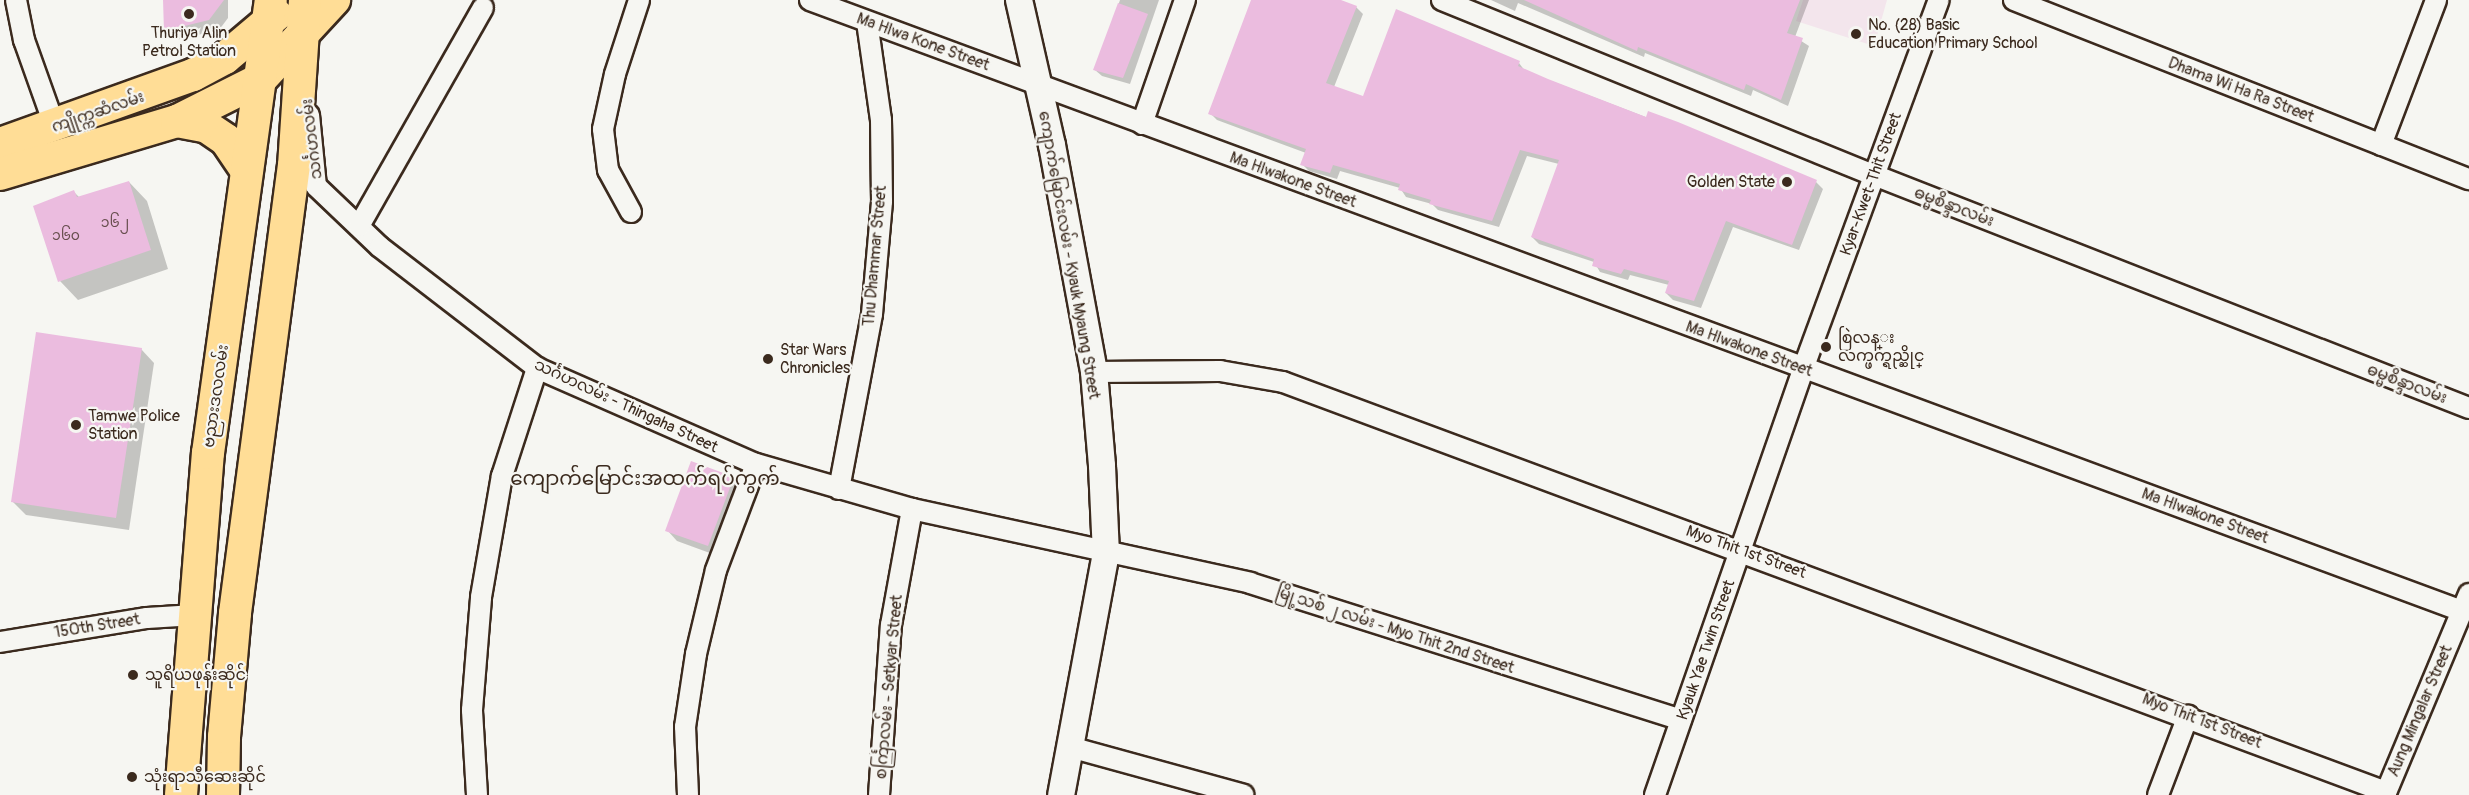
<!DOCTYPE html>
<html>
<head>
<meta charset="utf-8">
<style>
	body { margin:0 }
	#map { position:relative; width:2469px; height:795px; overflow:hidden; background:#f6f6f2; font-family:Pangolin,"Noto Sans Myanmar",sans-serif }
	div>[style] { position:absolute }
	.built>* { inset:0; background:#f3e5ec }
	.shadow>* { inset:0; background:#0003 }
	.building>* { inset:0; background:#ebbcdf }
	.roads { filter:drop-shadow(2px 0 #3b2a1e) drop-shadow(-2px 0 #3b2a1e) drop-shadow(0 2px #3b2a1e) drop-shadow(0 -2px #3b2a1e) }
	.minor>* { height:20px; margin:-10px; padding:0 10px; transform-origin:10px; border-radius:10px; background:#f6f6f2 }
	.tertiary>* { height:26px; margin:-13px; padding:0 13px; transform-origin:13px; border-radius:13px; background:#f6f6f2 }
	.primary>* { height:32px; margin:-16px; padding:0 16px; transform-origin:16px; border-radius:16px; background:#ffdd96 }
	.dots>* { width:16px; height:16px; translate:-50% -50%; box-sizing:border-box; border:3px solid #f6f6f2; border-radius:50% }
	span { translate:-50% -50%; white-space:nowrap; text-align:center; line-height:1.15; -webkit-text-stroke:4.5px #f6f6f2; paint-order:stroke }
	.number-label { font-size:14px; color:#674e4e }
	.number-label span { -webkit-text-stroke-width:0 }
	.poi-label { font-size:16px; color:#3b2a1e }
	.left { translate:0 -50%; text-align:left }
	.right { translate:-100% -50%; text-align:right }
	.street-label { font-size:16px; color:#3b2a1e }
	.quarter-label { font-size:20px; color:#3b2a1e }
</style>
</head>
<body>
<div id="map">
	<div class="built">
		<i style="clip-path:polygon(1803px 0,1887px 0,1874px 46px,1796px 21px)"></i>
	</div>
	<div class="shadow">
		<i style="clip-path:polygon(165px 0,228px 0,228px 18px,219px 30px,176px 40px,165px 30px)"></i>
		<i style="clip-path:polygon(1120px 0,1159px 0,1130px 84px,1102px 76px,1095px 70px)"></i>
		<i style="clip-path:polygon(1252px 0,1337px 0,1356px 7px,1363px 14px,1334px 87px,1364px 98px,1519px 63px,1525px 71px,1816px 182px,1823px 189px,1799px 250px,1733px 227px,1701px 308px,1673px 300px,1666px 293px,1669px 285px,1630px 275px,1628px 280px,1600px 272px,1594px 262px,1539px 244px,1532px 237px,1559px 164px,1527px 156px,1499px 227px,1438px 210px,1432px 204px,1406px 197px,1400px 188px,1340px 171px,1337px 179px,1309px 171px,1302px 164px,1306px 153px,1217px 120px,1210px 113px)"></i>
		<i style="clip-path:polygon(1491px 0,1809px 0,1795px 37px,1809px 46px,1788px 106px,1753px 90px,1751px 96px,1645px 53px,1644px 57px,1518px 3px,1515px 11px)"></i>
		<i style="clip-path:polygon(129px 182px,147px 201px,168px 269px,78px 300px,60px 281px,35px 207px,74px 192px,80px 198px)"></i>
		<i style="clip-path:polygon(141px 349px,154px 363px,129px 530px,26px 515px,12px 501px)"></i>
		<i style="clip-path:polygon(733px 478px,743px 489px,718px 556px,677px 541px,667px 530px)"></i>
	</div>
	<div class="building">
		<i style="clip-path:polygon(163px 0,224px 0,209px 20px,164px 31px)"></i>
		<i style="clip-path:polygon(1251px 0,1341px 0,1357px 6px,1326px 83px,1363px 96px,1396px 9px,1520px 61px,1518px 66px,1548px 79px,1646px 117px,1648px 111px,1678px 122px,1817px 180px,1792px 245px,1726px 221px,1694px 301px,1665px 293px,1669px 281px,1624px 269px,1621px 274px,1592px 266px,1594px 259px,1531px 237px,1559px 160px,1520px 150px,1492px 221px,1429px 204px,1431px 200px,1398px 190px,1400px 184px,1333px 165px,1330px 173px,1300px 165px,1306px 149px,1208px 114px)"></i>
		<i style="clip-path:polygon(1524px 0,1800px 0,1787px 33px,1803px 38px,1781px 100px,1746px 84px,1744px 90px,1638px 47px,1637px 51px)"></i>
		<i style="clip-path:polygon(1118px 3px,1148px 14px,1123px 78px,1093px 70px)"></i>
		<i style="clip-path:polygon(129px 181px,151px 250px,58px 282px,33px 206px,74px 190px,77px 197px)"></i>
		<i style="clip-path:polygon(36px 332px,142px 348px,116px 518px,11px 502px)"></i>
		<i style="clip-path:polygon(691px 461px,734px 477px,708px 546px,665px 531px)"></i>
	</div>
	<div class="roads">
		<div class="minor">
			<i style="left:16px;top:0;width:41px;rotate:78.7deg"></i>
			<i style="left:24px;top:40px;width:92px;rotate:70.4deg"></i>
			<i style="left:810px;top:0;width:1761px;rotate:20.3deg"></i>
			<i style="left:1442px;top:0;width:466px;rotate:22.1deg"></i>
			<i style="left:1874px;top:175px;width:639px;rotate:21.39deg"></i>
			<i style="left:2014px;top:0;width:489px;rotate:21.5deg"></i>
			<i style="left:309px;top:115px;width:71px;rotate:84.4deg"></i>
			<i style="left:316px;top:186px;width:88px;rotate:43.6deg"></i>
			<i style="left:380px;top:247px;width:198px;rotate:37.6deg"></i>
			<i style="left:537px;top:368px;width:239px;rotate:23.7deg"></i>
			<i style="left:756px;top:464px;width:162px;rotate:16.1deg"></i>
			<i style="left:912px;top:509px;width:346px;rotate:12.3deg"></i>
			<i style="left:1250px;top:583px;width:452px;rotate:17.6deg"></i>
			<i style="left:1142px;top:124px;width:131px;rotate:-70.9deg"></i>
			<i style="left:2381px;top:145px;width:155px;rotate:-69.2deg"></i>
			<i style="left:631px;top:212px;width:48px;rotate:-118.7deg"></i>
			<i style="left:608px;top:170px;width:41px;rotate:-97deg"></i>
			<i style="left:603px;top:129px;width:56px;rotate:-77.7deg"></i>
			<i style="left:615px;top:74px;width:78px;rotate:-72deg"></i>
			<i style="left:359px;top:226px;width:251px;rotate:-60.4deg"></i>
			<i style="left:1094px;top:372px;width:126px;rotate:-0.5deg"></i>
			<i style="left:1220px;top:371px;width:64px;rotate:9.9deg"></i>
			<i style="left:1283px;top:382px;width:1177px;rotate:20.39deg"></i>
			<i style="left:839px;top:489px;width:178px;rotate:-79.3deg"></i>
			<i style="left:872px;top:314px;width:113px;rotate:-84.9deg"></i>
			<i style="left:882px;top:201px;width:81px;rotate:-90.7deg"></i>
			<i style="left:881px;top:120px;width:99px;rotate:-98.1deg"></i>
			<i style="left:0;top:642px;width:149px;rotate:-9.3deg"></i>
			<i style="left:147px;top:618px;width:48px;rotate:-3.6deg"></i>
			<i style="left:1070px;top:747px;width:180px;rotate:15.4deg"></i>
			<i style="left:477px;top:795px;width:85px;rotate:-93.4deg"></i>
			<i style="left:472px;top:710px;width:113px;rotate:-85.4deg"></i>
			<i style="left:481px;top:597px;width:123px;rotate:-80.2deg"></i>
			<i style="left:502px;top:476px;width:114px;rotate:-72deg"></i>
			<i style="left:688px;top:795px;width:68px;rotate:-92.5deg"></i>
			<i style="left:685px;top:727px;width:74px;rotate:-81.4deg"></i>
			<i style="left:696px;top:654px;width:86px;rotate:-76.6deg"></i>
			<i style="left:716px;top:570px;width:113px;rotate:-69.3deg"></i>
			<i style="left:879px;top:795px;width:170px;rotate:-86deg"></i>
			<i style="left:891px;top:625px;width:118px;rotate:-79.7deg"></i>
			<i style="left:1655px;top:795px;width:451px;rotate:-70.8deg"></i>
			<i style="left:1803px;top:369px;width:393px;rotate:-69.8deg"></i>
			<i style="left:2158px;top:795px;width:85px;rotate:-69.2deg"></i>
			<i style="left:2385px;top:795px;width:218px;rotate:-67.3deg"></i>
		</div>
		<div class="tertiary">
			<i style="left:1019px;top:0;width:149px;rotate:77.2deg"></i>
			<i style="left:1052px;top:145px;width:231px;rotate:79.5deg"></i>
			<i style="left:1094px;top:372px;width:94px;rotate:85.1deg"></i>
			<i style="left:1102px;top:466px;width:87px;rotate:87.4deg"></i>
			<i style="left:1106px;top:553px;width:246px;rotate:100.5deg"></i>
		</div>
		<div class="primary">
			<i style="left:177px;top:121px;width:31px;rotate:11deg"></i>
			<i style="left:207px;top:127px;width:23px;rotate:34deg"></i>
			<i style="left:226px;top:140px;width:37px;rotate:56deg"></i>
			<i style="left:0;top:144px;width:205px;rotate:-19.7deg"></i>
			<i style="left:193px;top:75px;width:36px;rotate:-28deg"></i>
			<i style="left:225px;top:58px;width:67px;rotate:-40.1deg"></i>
			<i style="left:0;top:174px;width:185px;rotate:-16.7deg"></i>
			<i style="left:177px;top:121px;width:94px;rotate:-26.6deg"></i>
			<i style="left:261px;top:79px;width:108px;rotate:-47.3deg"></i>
			<i style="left:181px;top:795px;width:343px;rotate:-85.5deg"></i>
			<i style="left:208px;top:453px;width:457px;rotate:-82.1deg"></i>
			<i style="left:223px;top:795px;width:58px;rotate:-89deg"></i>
			<i style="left:224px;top:737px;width:124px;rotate:-84.9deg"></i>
			<i style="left:235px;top:613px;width:451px;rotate:-82.5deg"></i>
			<i style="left:294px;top:166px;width:166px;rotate:-86.2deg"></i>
		</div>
	</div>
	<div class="dots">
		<i style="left:189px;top:14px;background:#3b2a1e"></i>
		<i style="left:1856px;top:34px;background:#3b2a1e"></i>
		<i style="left:1787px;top:182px;background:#3b2a1e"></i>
		<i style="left:1826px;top:347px;background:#3b2a1e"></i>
		<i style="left:768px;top:359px;background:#3b2a1e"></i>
		<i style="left:76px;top:425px;background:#3b2a1e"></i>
		<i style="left:133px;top:675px;background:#3b2a1e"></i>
		<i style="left:132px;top:777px;background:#3b2a1e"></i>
	</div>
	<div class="number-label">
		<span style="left:115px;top:223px">၁၆၂</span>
		<span style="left:66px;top:236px">၁၆၀</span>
	</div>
	<div class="poi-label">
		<span class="left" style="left:1868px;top:34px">No. (28) Basic<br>Education Primary School</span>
		<span style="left:189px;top:42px">Thuriya Alin<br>Petrol Station</span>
		<span class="right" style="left:1775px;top:182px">Golden State</span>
		<span class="left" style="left:1838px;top:347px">စြဲလန္း<br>လက္ဖက္ရည္ဆိုင္</span>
		<span class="left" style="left:780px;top:359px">Star Wars<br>Chronicles</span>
		<span class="left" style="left:88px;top:425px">Tamwe Police<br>Station</span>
		<span class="left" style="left:145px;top:675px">သူရိယဖုန်းဆိုင်</span>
		<span class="left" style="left:144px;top:777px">သုံးရာသီဆေးဆိုင်</span>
	</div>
	<div class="street-label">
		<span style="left:923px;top:42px;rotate:20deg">Ma Hlwa Kone Street</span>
		<span style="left:2241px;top:90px;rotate:21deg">Dhama Wi Ha Ra Street</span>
		<span style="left:98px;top:112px;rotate:-19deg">ကျိုက္ကဆံလမ်း</span>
		<span style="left:312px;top:139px;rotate:-97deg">သင်္ဂဟလမ်း</span>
		<span style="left:1293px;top:180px;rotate:20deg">Ma Hlwakone Street</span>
		<span style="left:1871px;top:184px;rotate:-70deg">Kyar-Kwet-Thit Street</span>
		<span style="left:1954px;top:207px;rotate:21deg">ဓမ္မစိန္ဒာလမ်း</span>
		<span style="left:1069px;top:255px;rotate:80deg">ကျောက်မြောင်းလမ်း - Kyauk Myaung Street</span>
		<span style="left:875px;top:256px;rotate:-85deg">Thu Dhammar Street</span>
		<span style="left:1749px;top:349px;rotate:20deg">Ma Hlwakone Street</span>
		<span style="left:2407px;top:384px;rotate:21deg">ဓမ္မစိန္ဒာလမ်း</span>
		<span style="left:216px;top:396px;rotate:-82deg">ဗညားဒလလမ်း</span>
		<span style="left:626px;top:406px;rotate:25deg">သင်္ဂဟလမ်း - Thingaha Street</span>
		<span style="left:2205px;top:516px;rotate:20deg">Ma Hlwakone Street</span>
		<span style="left:1746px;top:552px;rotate:20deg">Myo Thit 1st Street</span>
		<span style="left:97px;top:626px;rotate:-9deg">150th Street</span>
		<span style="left:1395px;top:630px;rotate:18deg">မြို့သစ် ၂ လမ်း - Myo Thit 2nd Street</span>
		<span style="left:1706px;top:650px;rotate:-71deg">Kyauk Yae Twin Street</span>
		<span style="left:889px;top:687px;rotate:-85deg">စင်္ကြာလမ်း - Setkyar Street</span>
		<span style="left:2420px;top:711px;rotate:-67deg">Aung Mingalar Street</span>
		<span style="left:2202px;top:721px;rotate:21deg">Myo Thit 1st Street</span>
	</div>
	<div class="quarter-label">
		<span style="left:645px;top:478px">ကျောက်မြောင်းအထက်ရပ်ကွက်</span>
	</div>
</div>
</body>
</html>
